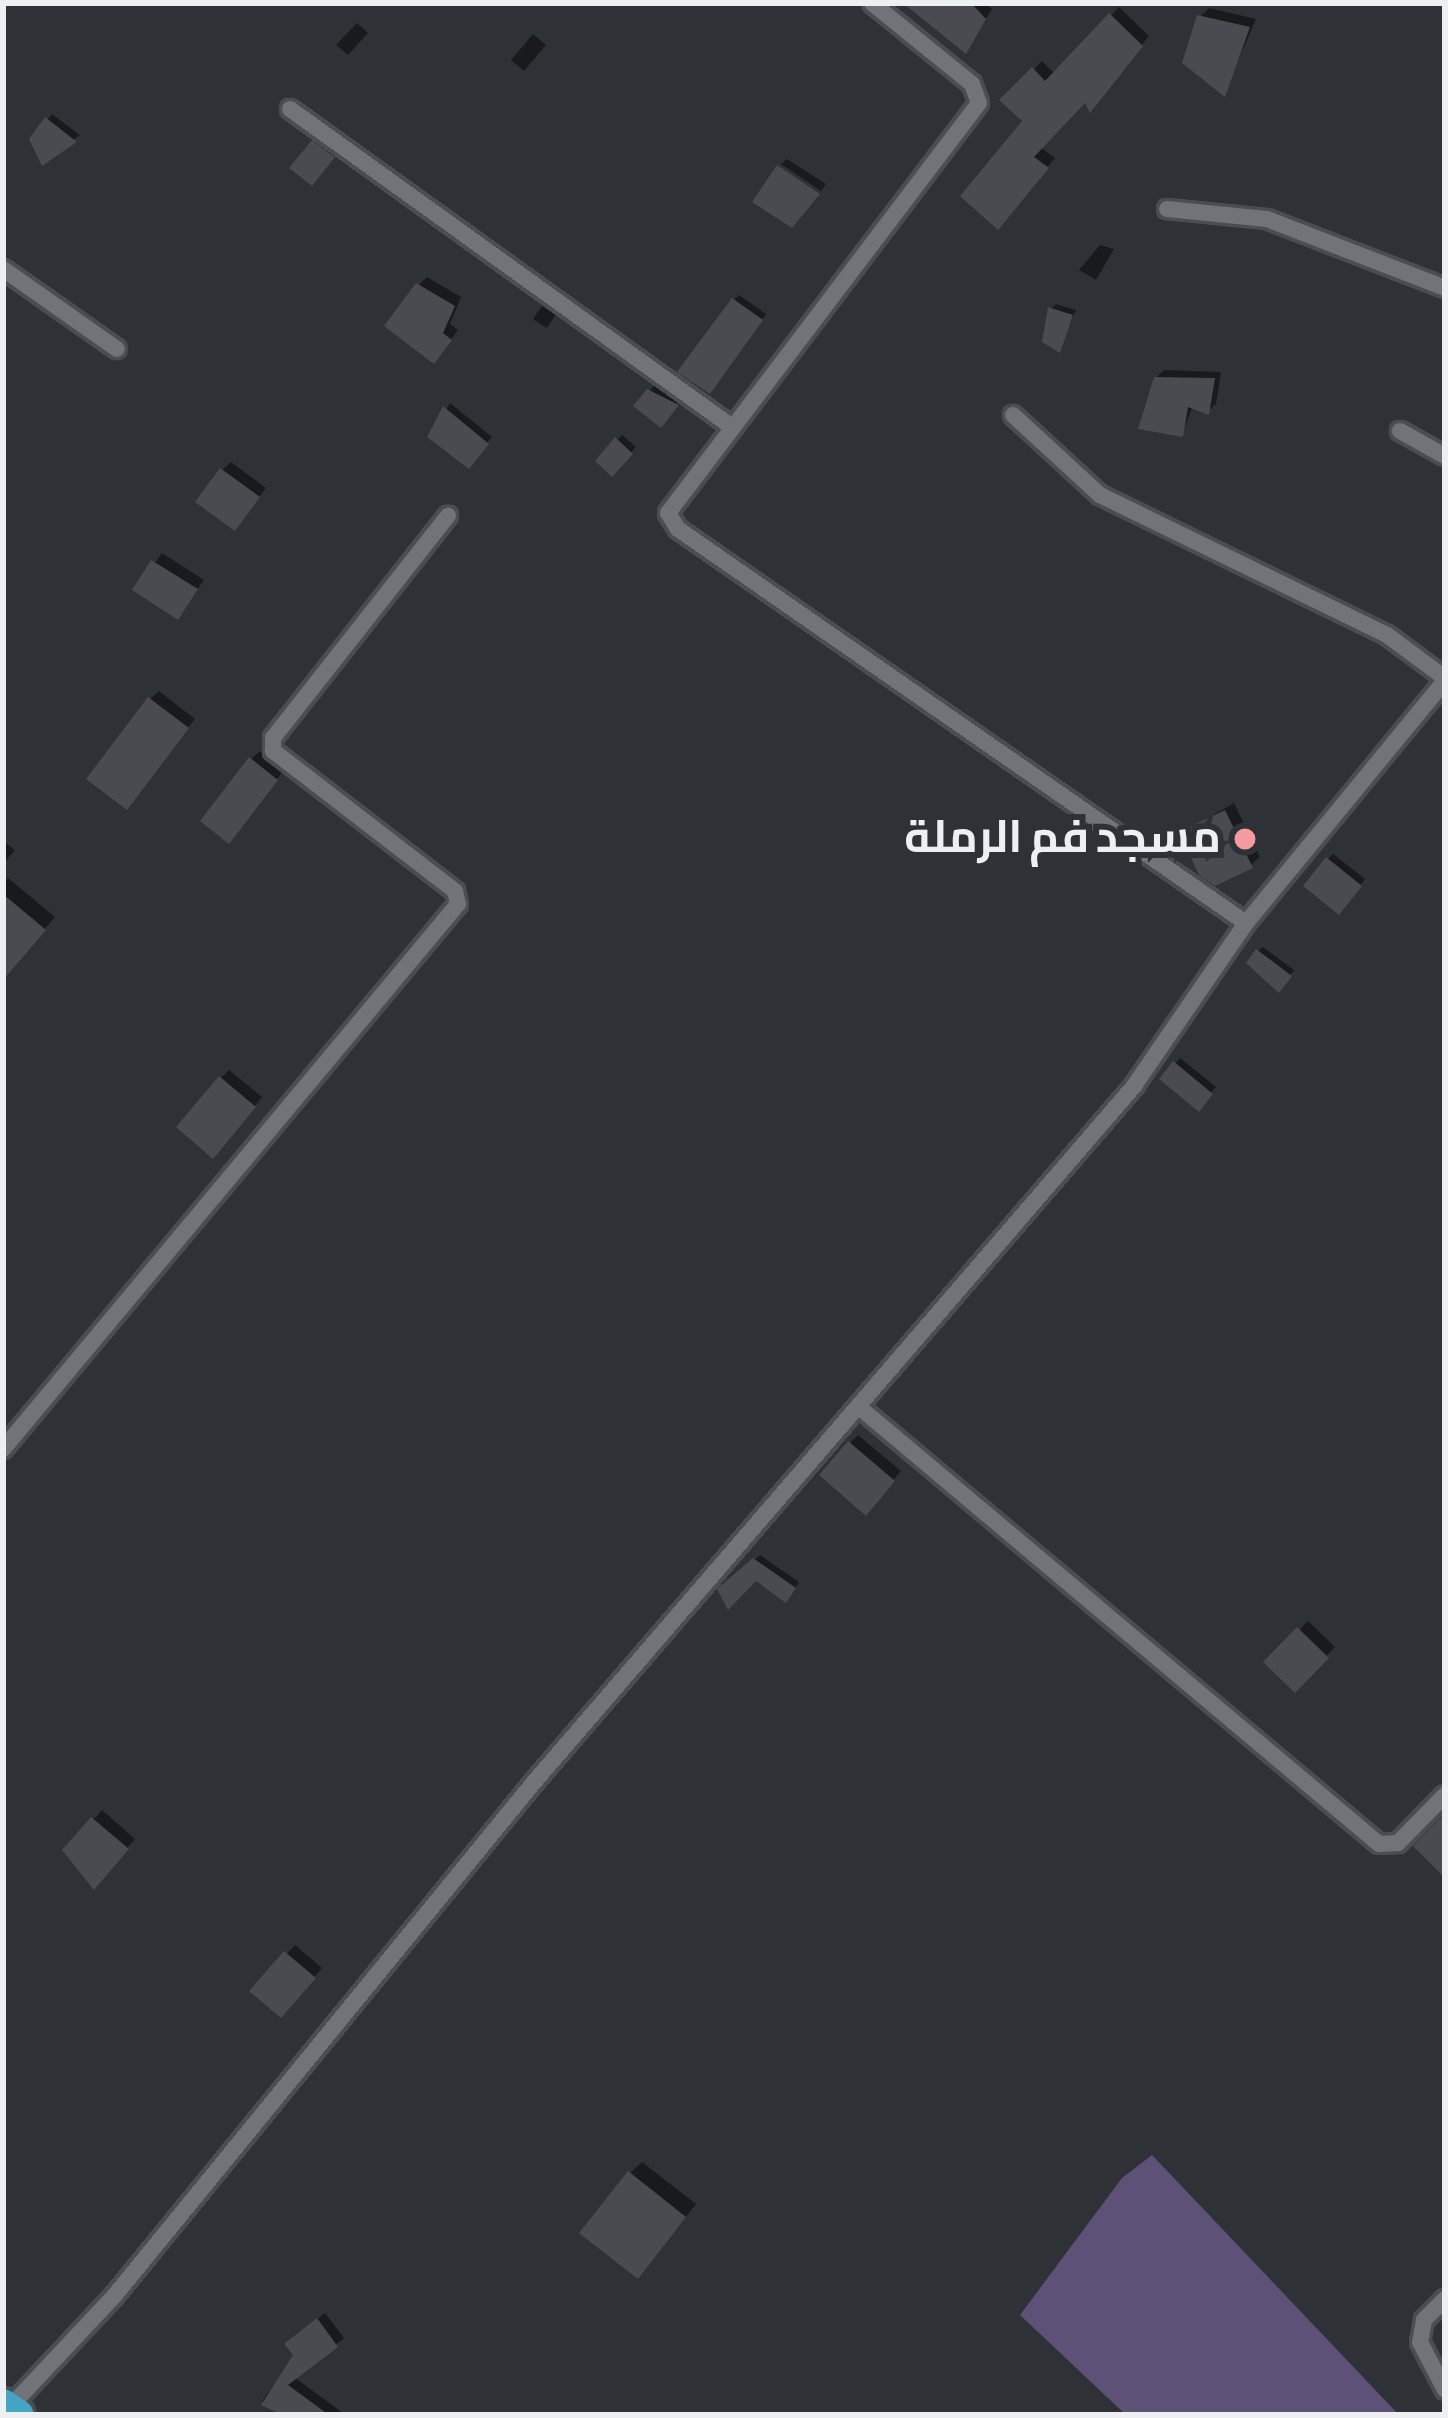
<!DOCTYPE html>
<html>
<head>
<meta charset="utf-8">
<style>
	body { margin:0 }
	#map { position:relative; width:1448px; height:2418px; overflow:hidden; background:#2e3237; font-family:"Alegreya Sans",Cairo,sans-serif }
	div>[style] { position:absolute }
	.green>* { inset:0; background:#5e5178 }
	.shadow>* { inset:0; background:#0007 }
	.building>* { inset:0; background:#494b50 }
	.roads { filter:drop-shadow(3px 0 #4a4d51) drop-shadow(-3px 0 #4a4d51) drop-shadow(0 3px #4a4d51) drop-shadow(0 -3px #4a4d51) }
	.street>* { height:16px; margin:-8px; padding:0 8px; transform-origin:8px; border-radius:8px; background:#707479 }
	.highway>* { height:30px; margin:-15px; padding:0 15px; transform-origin:15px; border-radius:15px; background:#45a3c3 }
	.dots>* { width:33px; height:33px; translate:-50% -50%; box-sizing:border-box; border:6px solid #2e3237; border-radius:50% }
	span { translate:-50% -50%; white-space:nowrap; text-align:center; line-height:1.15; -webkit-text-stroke:12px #2e3237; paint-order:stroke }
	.poi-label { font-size:45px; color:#edf0f2; font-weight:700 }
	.right { translate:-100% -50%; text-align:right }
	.frame { position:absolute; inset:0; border:6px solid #edf0f2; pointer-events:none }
</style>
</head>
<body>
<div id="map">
	<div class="green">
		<i style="clip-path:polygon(1152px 2155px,1399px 2415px,1126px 2415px,1020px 2315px,1122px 2178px)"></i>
	</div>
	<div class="shadow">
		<i style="clip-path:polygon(923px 3px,986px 3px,992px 9px,966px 50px)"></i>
		<i style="clip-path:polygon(1119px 7px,1149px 36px,1098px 100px,1085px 99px,1040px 147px,1055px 158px,1006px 218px,1026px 120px,1004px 100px,1042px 61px,1055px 74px)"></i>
		<i style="clip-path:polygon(1209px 8px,1256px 19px,1224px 93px,1200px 17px)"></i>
		<i style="clip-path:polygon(357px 23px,368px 33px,348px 55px,336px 45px)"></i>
		<i style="clip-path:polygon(533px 34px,546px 45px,524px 71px,511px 60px)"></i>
		<i style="clip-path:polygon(52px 114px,80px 135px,42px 162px,32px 140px)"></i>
		<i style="clip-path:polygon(319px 137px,338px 151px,311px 182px,314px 142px)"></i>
		<i style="clip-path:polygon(787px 159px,826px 184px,821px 191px,781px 164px)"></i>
		<i style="clip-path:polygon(1100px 245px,1114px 249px,1096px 280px,1079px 270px)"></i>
		<i style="clip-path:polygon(427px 277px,461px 297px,450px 324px,458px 330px,442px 352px,419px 285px)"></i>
		<i style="clip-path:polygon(739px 295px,766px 314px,715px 386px,734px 300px)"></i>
		<i style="clip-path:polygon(1056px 304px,1076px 310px,1059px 349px,1051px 309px)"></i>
		<i style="clip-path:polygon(542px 306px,556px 314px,547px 328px,533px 319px)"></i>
		<i style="clip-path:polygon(1164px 370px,1221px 372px,1216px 404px,1208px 411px,1193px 406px,1182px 434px,1156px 378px)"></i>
		<i style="clip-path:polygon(654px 386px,682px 398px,660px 424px,637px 405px)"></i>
		<i style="clip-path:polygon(450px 403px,492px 437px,468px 465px,431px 436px)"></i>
		<i style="clip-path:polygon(622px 435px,636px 447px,612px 473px,599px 461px)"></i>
		<i style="clip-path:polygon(231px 462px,266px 488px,243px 519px,222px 470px)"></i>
		<i style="clip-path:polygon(162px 553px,204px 580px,178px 616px,136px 589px)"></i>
		<i style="clip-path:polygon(159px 691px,195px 719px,135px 798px,150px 699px)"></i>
		<i style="clip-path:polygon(260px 751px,284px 770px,237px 832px,251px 759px)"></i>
		<i style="clip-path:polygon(1234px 803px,1260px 857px,1251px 865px,1182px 833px)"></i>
		<i style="clip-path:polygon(3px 841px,15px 850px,3px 864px)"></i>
		<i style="clip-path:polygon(1333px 854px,1365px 879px,1344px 906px,1328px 859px)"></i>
		<i style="clip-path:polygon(8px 878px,55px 917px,3px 978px,3px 883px)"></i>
		<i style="clip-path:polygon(1263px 947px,1294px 970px,1284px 984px,1258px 951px)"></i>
		<i style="clip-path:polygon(1180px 1058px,1216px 1087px,1198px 1107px,1163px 1078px)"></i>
		<i style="clip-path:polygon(229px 1070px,262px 1097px,221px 1147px,221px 1078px)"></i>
		<i style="clip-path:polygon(858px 1435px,901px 1471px,874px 1503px,850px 1443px)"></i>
		<i style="clip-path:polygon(760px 1555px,799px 1582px,791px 1594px,756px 1577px,721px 1590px)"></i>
		<i style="clip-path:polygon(1308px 1621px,1335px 1647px,1295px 1688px,1268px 1662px)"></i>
		<i style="clip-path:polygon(102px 1810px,135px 1839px,102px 1877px,66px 1851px)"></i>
		<i style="clip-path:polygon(295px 1945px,322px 1968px,289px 2006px,253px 1990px)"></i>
		<i style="clip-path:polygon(642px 2162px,696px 2204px,649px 2264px,630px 2173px)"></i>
		<i style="clip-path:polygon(325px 2313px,344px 2338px,294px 2377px,343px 2413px,287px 2415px,262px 2401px,296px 2355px,295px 2337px)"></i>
	</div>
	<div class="building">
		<i style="clip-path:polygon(903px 3px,971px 3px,986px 19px,966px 54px)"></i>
		<i style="clip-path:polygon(1109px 13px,1143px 46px,1090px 113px,1085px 103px,1034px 157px,1049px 168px,998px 230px,960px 196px,1022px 121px,999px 100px,1032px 67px,1045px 81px)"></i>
		<i style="clip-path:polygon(1197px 15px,1250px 27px,1225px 97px,1182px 63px)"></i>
		<i style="clip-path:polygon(45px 117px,77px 142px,42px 166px,29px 139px)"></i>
		<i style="clip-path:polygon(312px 140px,335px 157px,312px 186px,289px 168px)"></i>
		<i style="clip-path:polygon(777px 165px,820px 194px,792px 228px,752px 202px)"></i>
		<i style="clip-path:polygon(416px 283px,455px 306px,443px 333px,452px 340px,434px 364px,384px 326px)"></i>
		<i style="clip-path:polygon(732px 298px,763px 320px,710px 394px,677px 372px)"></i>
		<i style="clip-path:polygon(1048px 307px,1073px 315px,1060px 353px,1042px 342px)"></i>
		<i style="clip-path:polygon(1154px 377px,1215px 378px,1209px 415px,1188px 407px,1183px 437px,1138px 429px)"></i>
		<i style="clip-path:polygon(647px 389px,679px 405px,661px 428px,633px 406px)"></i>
		<i style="clip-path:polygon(443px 406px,489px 444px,469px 469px,427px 437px)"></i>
		<i style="clip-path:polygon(615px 437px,633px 454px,612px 477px,595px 461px)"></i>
		<i style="clip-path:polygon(220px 468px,260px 497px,235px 531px,195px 502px)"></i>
		<i style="clip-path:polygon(151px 560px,198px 589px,178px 620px,132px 590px)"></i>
		<i style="clip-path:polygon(148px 697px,189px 728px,127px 810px,86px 779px)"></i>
		<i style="clip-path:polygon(249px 757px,278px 780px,229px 844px,200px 821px)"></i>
		<i style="clip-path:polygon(1225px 810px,1253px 868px,1215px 886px,1199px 875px,1179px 832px)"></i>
		<i style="clip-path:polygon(1326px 857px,1362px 886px,1339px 915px,1303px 886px)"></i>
		<i style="clip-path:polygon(3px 894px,46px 930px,3px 980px)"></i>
		<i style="clip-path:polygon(1256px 949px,1292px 976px,1279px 993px,1246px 963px)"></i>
		<i style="clip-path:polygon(1173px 1061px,1213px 1094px,1199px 1112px,1159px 1079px)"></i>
		<i style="clip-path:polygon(219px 1076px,256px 1107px,213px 1159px,176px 1127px)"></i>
		<i style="clip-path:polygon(848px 1441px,895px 1481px,866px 1516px,819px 1475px)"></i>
		<i style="clip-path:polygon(753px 1558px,796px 1588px,786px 1603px,756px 1581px,728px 1610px,717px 1589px)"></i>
		<i style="clip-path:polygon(1297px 1627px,1329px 1658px,1295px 1693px,1263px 1662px)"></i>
		<i style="clip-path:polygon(1445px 1813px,1445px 1878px,1413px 1846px)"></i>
		<i style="clip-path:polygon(91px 1817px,129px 1849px,94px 1890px,62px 1850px)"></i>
		<i style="clip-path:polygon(284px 1951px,316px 1978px,281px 2018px,249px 1991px)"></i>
		<i style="clip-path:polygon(628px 2171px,686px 2217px,638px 2279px,579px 2233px)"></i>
		<i style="clip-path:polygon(317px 2318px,338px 2347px,288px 2385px,329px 2415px,282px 2415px,261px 2405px,293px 2355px,284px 2344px)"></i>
	</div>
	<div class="roads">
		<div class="street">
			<i style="left:872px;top:3px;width:129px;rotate:39deg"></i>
			<i style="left:972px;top:84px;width:20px;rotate:70deg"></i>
			<i style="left:979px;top:103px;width:515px;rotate:127.18deg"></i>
			<i style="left:668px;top:513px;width:19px;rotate:58deg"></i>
			<i style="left:678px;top:529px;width:691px;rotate:34.75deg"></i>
			<i style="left:290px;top:109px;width:545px;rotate:35.73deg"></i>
			<i style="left:1167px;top:209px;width:100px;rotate:5.7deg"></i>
			<i style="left:1267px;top:219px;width:191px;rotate:21.2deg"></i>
			<i style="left:3px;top:269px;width:139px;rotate:35.1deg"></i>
			<i style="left:1013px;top:415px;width:118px;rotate:42.6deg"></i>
			<i style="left:1100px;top:495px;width:319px;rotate:26deg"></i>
			<i style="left:1387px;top:635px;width:72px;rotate:36.6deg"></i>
			<i style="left:1400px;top:431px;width:51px;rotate:29.1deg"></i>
			<i style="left:859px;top:1407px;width:679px;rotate:40.04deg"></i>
			<i style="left:1379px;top:1844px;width:19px;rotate:-3deg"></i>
			<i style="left:1398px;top:1843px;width:67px;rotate:-45.6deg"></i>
			<i style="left:3px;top:1449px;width:710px;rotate:-50.14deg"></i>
			<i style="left:458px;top:904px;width:13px;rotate:-103deg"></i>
			<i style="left:455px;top:891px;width:230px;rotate:-142.4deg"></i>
			<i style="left:273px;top:751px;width:13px;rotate:-90deg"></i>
			<i style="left:273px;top:738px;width:283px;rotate:-51.8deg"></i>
			<i style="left:1445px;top:2299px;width:30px;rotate:135deg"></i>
			<i style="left:1424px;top:2320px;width:22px;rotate:100deg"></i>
			<i style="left:1420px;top:2342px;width:54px;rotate:62.5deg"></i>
			<i style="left:9px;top:2408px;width:155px;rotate:-46.8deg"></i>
			<i style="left:115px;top:2295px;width:664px;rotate:-50.75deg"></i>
			<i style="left:535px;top:1781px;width:918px;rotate:-49.24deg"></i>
			<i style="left:1134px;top:1086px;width:198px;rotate:-55.5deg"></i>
			<i style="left:1246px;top:923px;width:313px;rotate:-50.6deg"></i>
		</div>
		<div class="highway">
			<i style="left:3px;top:2404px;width:19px;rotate:35deg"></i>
		</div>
	</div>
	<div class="dots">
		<i style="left:1245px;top:839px;background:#f49aa1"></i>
	</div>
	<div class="poi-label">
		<span class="right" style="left:1221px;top:839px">مسجد فم الرملة</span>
	</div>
	<div class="frame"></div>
</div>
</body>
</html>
